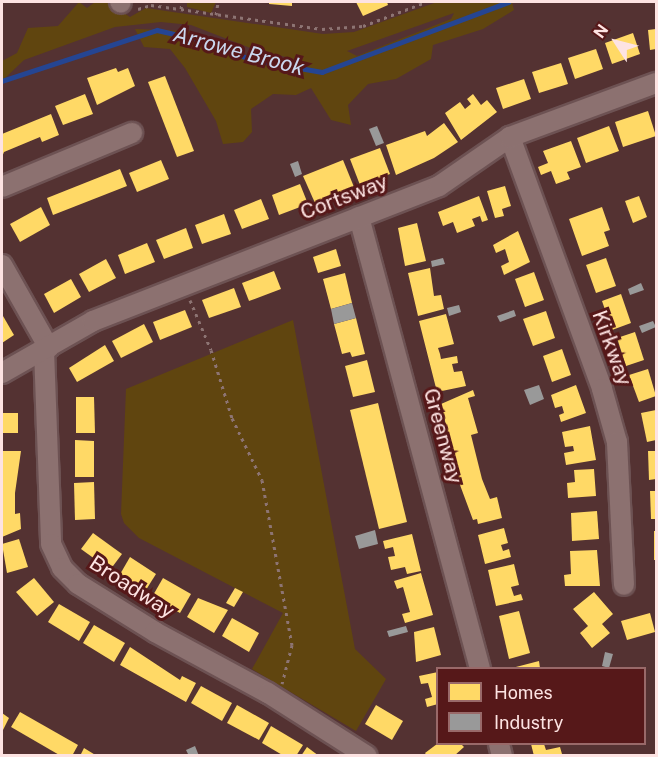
<!DOCTYPE html>
<html>
<head>
<meta charset="utf-8">
<style>
	body { margin:0 }
	#map { position:relative; width:658px; height:757px; overflow:hidden; background:#543232; font-family:"Public Sans",sans-serif }
	div>[style] { position:absolute }
	.green>* { inset:0; background:#60450f }
	.homes>* { inset:0; background:#ffd966 }
	.industry>* { inset:0; background:#999 }
	.stream>* { height:4.5px; margin:-2.25px; padding:0 2.25px; transform-origin:2.25px; border-radius:2.25px; background:#254592 }
	.path>* { height:3px; margin-top:-1.5px; transform-origin:0; background:repeating-linear-gradient(90deg,#8d7473 0 3px,transparent 0 7.5px) }
	.roads { filter:drop-shadow(2px 0 #6d5253) drop-shadow(-2px 0 #6d5253) drop-shadow(0 2px #6d5253) drop-shadow(0 -2px #6d5253) }
	.minor>* { height:20px; margin:-10px; padding:0 10px; transform-origin:10px; border-radius:10px; background:#8c7170 }
	span { translate:-50% -50%; white-space:nowrap; text-align:center; line-height:1.15; -webkit-text-stroke:6px #561819; paint-order:stroke }
	.street-label { font-size:21px; color:#fde3e2 }
	.water-label { font-size:22px; color:#cad7ee; font-style:italic }
	.frame { position:absolute; inset:0; border:3px solid #fde3e2; pointer-events:none }
	.legend { position:absolute; left:436px; top:667px; width:210px; height:78px; box-sizing:border-box; background:#561819; border:2px solid #996969; margin:0; padding:8px 10px; list-style:none; font-size:18px; color:#fde3e2 }
	.legend li { display:flex; align-items:center; gap:12px; height:30px }
	.legend b { width:30px; border:2px solid #996969 }
	.north { position:absolute; left:586px; top:12px; width:60px; height:60px; -webkit-text-stroke:4px #561819; paint-order:stroke; rotate:306deg; font-size:16px; font-weight:700; line-height:24px; text-align:center; color:#fde3e2 }
	.north::after { content:''; display:block; margin:auto; width:21px; height:27px; background:#fde3e2; clip-path:polygon(50% 0,100% 100%,50% 72%,0 100%) }
</style>
</head>
<body>
<div id="map">
	<div class="green">
		<i style="clip-path:polygon(evenodd,79px 2px,87px 8px,95px 2px,107px 2px,130px 17px,146px 8px,323px 34px,354px 32px,437px 2px,512px 2px,514px 10px,483px 29px,433px 45px,431px 59px,396px 79px,368px 84px,348px 105px,351px 125px,331px 120px,311px 88px,296px 95px,273px 94px,251px 109px,252px 132px,243px 142px,223px 144px,216px 121px,185px 68px,170px 49px,144px 47px,135px 29px,188px 31px,249px 59px,278px 64px,294px 59px,253px 49px,191px 25px,161px 22px,115px 27px,24px 60px,2px 81px,2px 61px,17px 53px,28px 28px,58px 26px,79px 2px,454px 13px,451px 19px,357px 56px,347px 51px,454px 13px)"></i>
		<i style="clip-path:polygon(187px 2px,216px 2px,211px 13px,187px 7px)"></i>
		<i style="clip-path:polygon(293px 320px,355px 649px,386px 679px,356px 731px,252px 669px,283px 613px,139px 538px,124px 523px,121px 514px,126px 389px)"></i>
	</div>
	<div class="homes">
		<i style="clip-path:polygon(269px 2px,292px 2px,292px 6px,269px 4px)"></i>
		<i style="clip-path:polygon(356px 2px,387px 2px,388px 5px,363px 16px)"></i>
		<i style="clip-path:polygon(656px 29px,656px 49px,650px 50px,648px 30px)"></i>
		<i style="clip-path:polygon(633px 33px,640px 54px,612px 64px,605px 43px)"></i>
		<i style="clip-path:polygon(596px 49px,603px 69px,575px 79px,568px 58px)"></i>
		<i style="clip-path:polygon(561px 63px,568px 84px,539px 93px,532px 72px)"></i>
		<i style="clip-path:polygon(116px 68px,118px 72px,128px 68px,135px 86px,97px 105px,87px 78px)"></i>
		<i style="clip-path:polygon(165px 76px,194px 151px,177px 157px,148px 82px)"></i>
		<i style="clip-path:polygon(524px 79px,531px 99px,503px 109px,496px 88px)"></i>
		<i style="clip-path:polygon(85px 94px,93px 114px,63px 125px,55px 106px)"></i>
		<i style="clip-path:polygon(473px 94px,481px 105px,487px 100px,497px 112px,461px 140px,445px 113px,460px 102px,465px 109px,471px 104px,467px 99px)"></i>
		<i style="clip-path:polygon(648px 111px,656px 136px,623px 147px,615px 122px)"></i>
		<i style="clip-path:polygon(51px 114px,59px 135px,42px 142px,40px 137px,4px 152px,2px 157px,2px 134px)"></i>
		<i style="clip-path:polygon(444px 123px,458px 142px,434px 158px,396px 175px,386px 145px,425px 131px,427px 136px)"></i>
		<i style="clip-path:polygon(609px 126px,619px 151px,586px 163px,577px 138px)"></i>
		<i style="clip-path:polygon(571px 141px,581px 167px,567px 172px,570px 179px,556px 184px,551px 171px,541px 175px,538px 167px,548px 163px,543px 151px)"></i>
		<i style="clip-path:polygon(380px 148px,390px 174px,360px 185px,350px 159px)"></i>
		<i style="clip-path:polygon(161px 160px,169px 179px,137px 192px,129px 173px)"></i>
		<i style="clip-path:polygon(343px 160px,354px 187px,315px 203px,303px 176px)"></i>
		<i style="clip-path:polygon(120px 169px,127px 186px,53px 215px,47px 198px)"></i>
		<i style="clip-path:polygon(300px 184px,308px 204px,279px 215px,272px 195px)"></i>
		<i style="clip-path:polygon(505px 186px,511px 206px,502px 209px,504px 216px,495px 218px,487px 191px)"></i>
		<i style="clip-path:polygon(479px 196px,488px 220px,482px 222px,480px 216px,472px 219px,475px 226px,457px 233px,453px 222px,443px 226px,438px 212px)"></i>
		<i style="clip-path:polygon(639px 196px,647px 217px,633px 223px,625px 201px)"></i>
		<i style="clip-path:polygon(261px 199px,269px 219px,242px 229px,234px 210px)"></i>
		<i style="clip-path:polygon(41px 207px,50px 225px,20px 242px,10px 224px)"></i>
		<i style="clip-path:polygon(602px 207px,610px 230px,604px 232px,609px 246px,582px 256px,569px 219px)"></i>
		<i style="clip-path:polygon(224px 214px,231px 234px,202px 244px,195px 225px)"></i>
		<i style="clip-path:polygon(417px 223px,426px 261px,405px 266px,398px 228px)"></i>
		<i style="clip-path:polygon(186px 228px,193px 248px,164px 259px,156px 240px)"></i>
		<i style="clip-path:polygon(518px 231px,530px 262px,504px 275px,501px 266px,509px 262px,505px 249px,496px 253px,493px 245px)"></i>
		<i style="clip-path:polygon(147px 243px,155px 262px,125px 274px,118px 255px)"></i>
		<i style="clip-path:polygon(336px 249px,341px 266px,318px 273px,313px 257px)"></i>
		<i style="clip-path:polygon(606px 258px,616px 286px,596px 293px,586px 265px)"></i>
		<i style="clip-path:polygon(106px 259px,116px 278px,89px 292px,79px 274px)"></i>
		<i style="clip-path:polygon(430px 268px,434px 296px,441px 295px,444px 309px,418px 316px,408px 273px)"></i>
		<i style="clip-path:polygon(274px 271px,281px 289px,249px 301px,242px 283px)"></i>
		<i style="clip-path:polygon(534px 272px,544px 300px,525px 307px,515px 279px)"></i>
		<i style="clip-path:polygon(345px 273px,352px 303px,331px 309px,323px 279px)"></i>
		<i style="clip-path:polygon(71px 279px,81px 297px,54px 313px,44px 294px)"></i>
		<i style="clip-path:polygon(234px 288px,241px 307px,209px 318px,202px 300px)"></i>
		<i style="clip-path:polygon(621px 294px,631px 323px,612px 330px,602px 301px)"></i>
		<i style="clip-path:polygon(185px 310px,192px 327px,160px 340px,153px 322px)"></i>
		<i style="clip-path:polygon(546px 311px,555px 338px,533px 346px,523px 319px)"></i>
		<i style="clip-path:polygon(446px 314px,454px 344px,438px 348px,440px 354px,441px 359px,457px 356px,458px 363px,452px 364px,454px 372px,462px 371px,466px 386px,437px 392px,419px 321px)"></i>
		<i style="clip-path:polygon(3px 316px,14px 335px,2px 343px,2px 317px)"></i>
		<i style="clip-path:polygon(356px 318px,365px 354px,352px 357px,350px 352px,342px 354px,334px 324px)"></i>
		<i style="clip-path:polygon(144px 324px,153px 342px,121px 358px,112px 341px)"></i>
		<i style="clip-path:polygon(635px 332px,644px 360px,626px 366px,617px 338px)"></i>
		<i style="clip-path:polygon(105px 345px,114px 361px,77px 382px,69px 368px)"></i>
		<i style="clip-path:polygon(562px 349px,571px 375px,552px 382px,543px 356px)"></i>
		<i style="clip-path:polygon(367px 360px,375px 392px,353px 397px,345px 366px)"></i>
		<i style="clip-path:polygon(648px 369px,656px 396px,639px 402px,629px 375px)"></i>
		<i style="clip-path:polygon(576px 385px,586px 413px,561px 422px,559px 415px,564px 413px,562px 406px,555px 408px,551px 395px)"></i>
		<i style="clip-path:polygon(473px 390px,475px 396px,468px 398px,478px 433px,471px 435px,482px 479px,490px 499px,497px 497px,502px 518px,478px 524px,477px 519px,473px 520px,460px 485px,441px 404px)"></i>
		<i style="clip-path:polygon(76px 397px,94px 397px,95px 433px,76px 433px)"></i>
		<i style="clip-path:polygon(378px 403px,407px 522px,379px 529px,350px 410px)"></i>
		<i style="clip-path:polygon(656px 410px,656px 440px,647px 442px,641px 413px)"></i>
		<i style="clip-path:polygon(2px 413px,18px 413px,18px 433px,2px 433px)"></i>
		<i style="clip-path:polygon(590px 426px,596px 460px,566px 465px,564px 453px,574px 451px,573px 446px,565px 447px,562px 432px)"></i>
		<i style="clip-path:polygon(75px 440px,94px 441px,94px 477px,75px 477px)"></i>
		<i style="clip-path:polygon(2px 451px,21px 451px,15px 493px,15px 514px,20px 513px,21px 529px,2px 537px)"></i>
		<i style="clip-path:polygon(648px 451px,656px 451px,656px 479px,649px 480px)"></i>
		<i style="clip-path:polygon(594px 469px,596px 496px,568px 498px,567px 483px,575px 482px,574px 470px)"></i>
		<i style="clip-path:polygon(94px 482px,95px 519px,75px 520px,74px 483px)"></i>
		<i style="clip-path:polygon(650px 491px,656px 491px,656px 519px,651px 519px)"></i>
		<i style="clip-path:polygon(597px 511px,599px 539px,572px 541px,571px 513px)"></i>
		<i style="clip-path:polygon(504px 528px,508px 543px,501px 545px,503px 551px,509px 549px,511px 557px,485px 564px,478px 535px)"></i>
		<i style="clip-path:polygon(654px 531px,656px 531px,656px 560px,654px 560px)"></i>
		<i style="clip-path:polygon(93px 533px,122px 554px,110px 570px,81px 549px)"></i>
		<i style="clip-path:polygon(412px 534px,421px 571px,407px 574px,405px 567px,391px 570px,388px 557px,395px 556px,393px 547px,385px 549px,383px 541px)"></i>
		<i style="clip-path:polygon(19px 539px,28px 567px,7px 573px,2px 544px)"></i>
		<i style="clip-path:polygon(597px 550px,600px 586px,565px 586px,564px 575px,571px 574px,570px 551px)"></i>
		<i style="clip-path:polygon(130px 557px,156px 574px,144px 593px,119px 576px)"></i>
		<i style="clip-path:polygon(514px 564px,519px 585px,511px 587px,514px 596px,521px 594px,523px 600px,496px 606px,488px 570px)"></i>
		<i style="clip-path:polygon(421px 573px,433px 615px,405px 623px,402px 614px,410px 612px,403px 587px,397px 589px,394px 581px)"></i>
		<i style="clip-path:polygon(34px 578px,54px 602px,37px 616px,16px 592px)"></i>
		<i style="clip-path:polygon(163px 578px,191px 594px,180px 613px,152px 597px)"></i>
		<i style="clip-path:polygon(235px 588px,243px 592px,234px 607px,226px 603px)"></i>
		<i style="clip-path:polygon(594px 592px,613px 614px,602px 624px,610px 633px,592px 648px,580px 633px,588px 626px,573px 609px)"></i>
		<i style="clip-path:polygon(198px 598px,228px 610px,214px 633px,187px 617px)"></i>
		<i style="clip-path:polygon(59px 604px,90px 622px,79px 641px,48px 622px)"></i>
		<i style="clip-path:polygon(519px 611px,530px 653px,509px 659px,499px 616px)"></i>
		<i style="clip-path:polygon(650px 613px,655px 632px,627px 640px,621px 621px)"></i>
		<i style="clip-path:polygon(232px 618px,259px 633px,249px 652px,222px 636px)"></i>
		<i style="clip-path:polygon(94px 625px,125px 643px,114px 662px,83px 643px)"></i>
		<i style="clip-path:polygon(434px 627px,441px 655px,416px 662px,414px 632px)"></i>
		<i style="clip-path:polygon(130px 647px,180px 680px,182px 676px,196px 683px,186px 702px,120px 665px)"></i>
		<i style="clip-path:polygon(539px 661px,540px 668px,512px 668px)"></i>
		<i style="clip-path:polygon(438px 672px,438px 704px,427px 707px,425px 699px,432px 697px,428px 683px,421px 684px,419px 676px)"></i>
		<i style="clip-path:polygon(201px 686px,232px 703px,222px 721px,191px 703px)"></i>
		<i style="clip-path:polygon(237px 705px,269px 723px,259px 740px,227px 723px)"></i>
		<i style="clip-path:polygon(376px 705px,403px 721px,392px 740px,365px 724px)"></i>
		<i style="clip-path:polygon(20px 712px,78px 745px,72px 756px,61px 756px,11px 727px)"></i>
		<i style="clip-path:polygon(2px 713px,9px 718px,2px 732px)"></i>
		<i style="clip-path:polygon(271px 726px,303px 745px,296px 756px,284px 756px,262px 743px)"></i>
		<i style="clip-path:polygon(437px 744px,461px 744px,464px 747px,454px 756px,427px 756px,425px 753px)"></i>
		<i style="clip-path:polygon(531px 744px,544px 744px,546px 750px,560px 747px,562px 754px,534px 756px)"></i>
		<i style="clip-path:polygon(307px 747px,319px 756px,301px 756px)"></i>
		<i style="clip-path:polygon(84px 748px,97px 756px,80px 756px)"></i>
	</div>
	<div class="industry">
		<i style="clip-path:polygon(377px 126px,384px 143px,376px 146px,369px 129px)"></i>
		<i style="clip-path:polygon(298px 161px,302px 174px,295px 177px,290px 164px)"></i>
		<i style="clip-path:polygon(443px 258px,445px 264px,432px 267px,431px 261px)"></i>
		<i style="clip-path:polygon(641px 283px,644px 290px,630px 295px,628px 289px)"></i>
		<i style="clip-path:polygon(352px 303px,356px 318px,334px 324px,331px 309px)"></i>
		<i style="clip-path:polygon(459px 305px,461px 312px,449px 316px,447px 308px)"></i>
		<i style="clip-path:polygon(514px 310px,516px 316px,500px 322px,497px 316px)"></i>
		<i style="clip-path:polygon(653px 321px,656px 327px,642px 333px,639px 326px)"></i>
		<i style="clip-path:polygon(539px 385px,544px 399px,530px 405px,524px 390px)"></i>
		<i style="clip-path:polygon(375px 530px,378px 544px,359px 549px,355px 536px)"></i>
		<i style="clip-path:polygon(406px 626px,408px 632px,389px 637px,387px 631px)"></i>
		<i style="clip-path:polygon(605px 652px,613px 654px,609px 668px,602px 666px)"></i>
		<i style="clip-path:polygon(195px 746px,199px 756px,189px 756px,186px 750px)"></i>
	</div>
	<div class="stream">
		<i style="left:2px;top:81px;width:163px;rotate:-18.2deg"></i>
		<i style="left:157px;top:30px;width:63px;rotate:12.9deg"></i>
		<i style="left:218px;top:44px;width:34px;rotate:26deg"></i>
		<i style="left:249px;top:59px;width:74px;rotate:10.1deg"></i>
		<i style="left:322px;top:72px;width:199px;rotate:-20.6deg"></i>
	</div>
	<div class="path">
		<i style="left:138px;top:9px;width:14px;rotate:-17deg"></i>
		<i style="left:151px;top:5px;width:173px;rotate:8deg"></i>
		<i style="left:322px;top:29px;width:41px;rotate:-4.2deg"></i>
		<i style="left:363px;top:26px;width:67px;rotate:-20.9deg"></i>
		<i style="left:181px;top:9px;width:7px;rotate:-82deg"></i>
		<i style="left:216px;top:15px;width:13px;rotate:-81deg"></i>
		<i style="left:190px;top:300px;width:54px;rotate:67.2deg"></i>
		<i style="left:211px;top:350px;width:71px;rotate:72.8deg"></i>
		<i style="left:232px;top:418px;width:69px;rotate:64.2deg"></i>
		<i style="left:262px;top:480px;width:168px;rotate:79.7deg"></i>
		<i style="left:292px;top:645px;width:40px;rotate:104.4deg"></i>
	</div>
	<div class="roads">
		<div class="minor">
			<i style="left:120px;top:2px;width:1px;rotate:45deg"></i>
			<i style="left:510px;top:137px;width:268px;rotate:69.9deg"></i>
			<i style="left:602px;top:389px;width:55px;rotate:74.2deg"></i>
			<i style="left:617px;top:442px;width:143px;rotate:87.2deg"></i>
			<i style="left:2px;top:187px;width:141px;rotate:-22.6deg"></i>
			<i style="left:359px;top:217px;width:467px;rotate:75deg"></i>
			<i style="left:2px;top:265px;width:95px;rotate:60.5deg"></i>
			<i style="left:44px;top:350px;width:194px;rotate:87.9deg"></i>
			<i style="left:51px;top:544px;width:26px;rotate:65deg"></i>
			<i style="left:62px;top:568px;width:23px;rotate:45deg"></i>
			<i style="left:78px;top:584px;width:91px;rotate:31.9deg"></i>
			<i style="left:155px;top:632px;width:128px;rotate:28.4deg"></i>
			<i style="left:268px;top:693px;width:117px;rotate:32.5deg"></i>
			<i style="left:2px;top:373px;width:105px;rotate:-29.7deg"></i>
			<i style="left:93px;top:321px;width:371px;rotate:-21.3deg"></i>
			<i style="left:439px;top:186px;width:86px;rotate:-34.6deg"></i>
			<i style="left:510px;top:137px;width:156px;rotate:-20.3deg"></i>
			<i style="left:499px;top:744px;width:12px;rotate:76deg"></i>
		</div>
	</div>
	<div class="street-label">
		<span style="left:344px;top:197px;rotate:-21deg">Cortsway</span>
		<span style="left:612px;top:348px;rotate:70deg">Kirkway</span>
		<span style="left:443px;top:436px;rotate:75deg">Greenway</span>
		<span style="left:132px;top:587px;rotate:33deg">Broadway</span>
	</div>
	<div class="water-label">
		<span style="left:239px;top:51px;rotate:15deg">Arrowe Brook</span>
	</div>
	<div class="frame"></div>
	<ul class="legend">
	<li><b style="height:16px;background:#ffd966"></b>Homes</li>
	<li><b style="height:16px;background:#999"></b>Industry</li>
	</ul>
	<div class="north">N</div>
</div>
</body>
</html>
